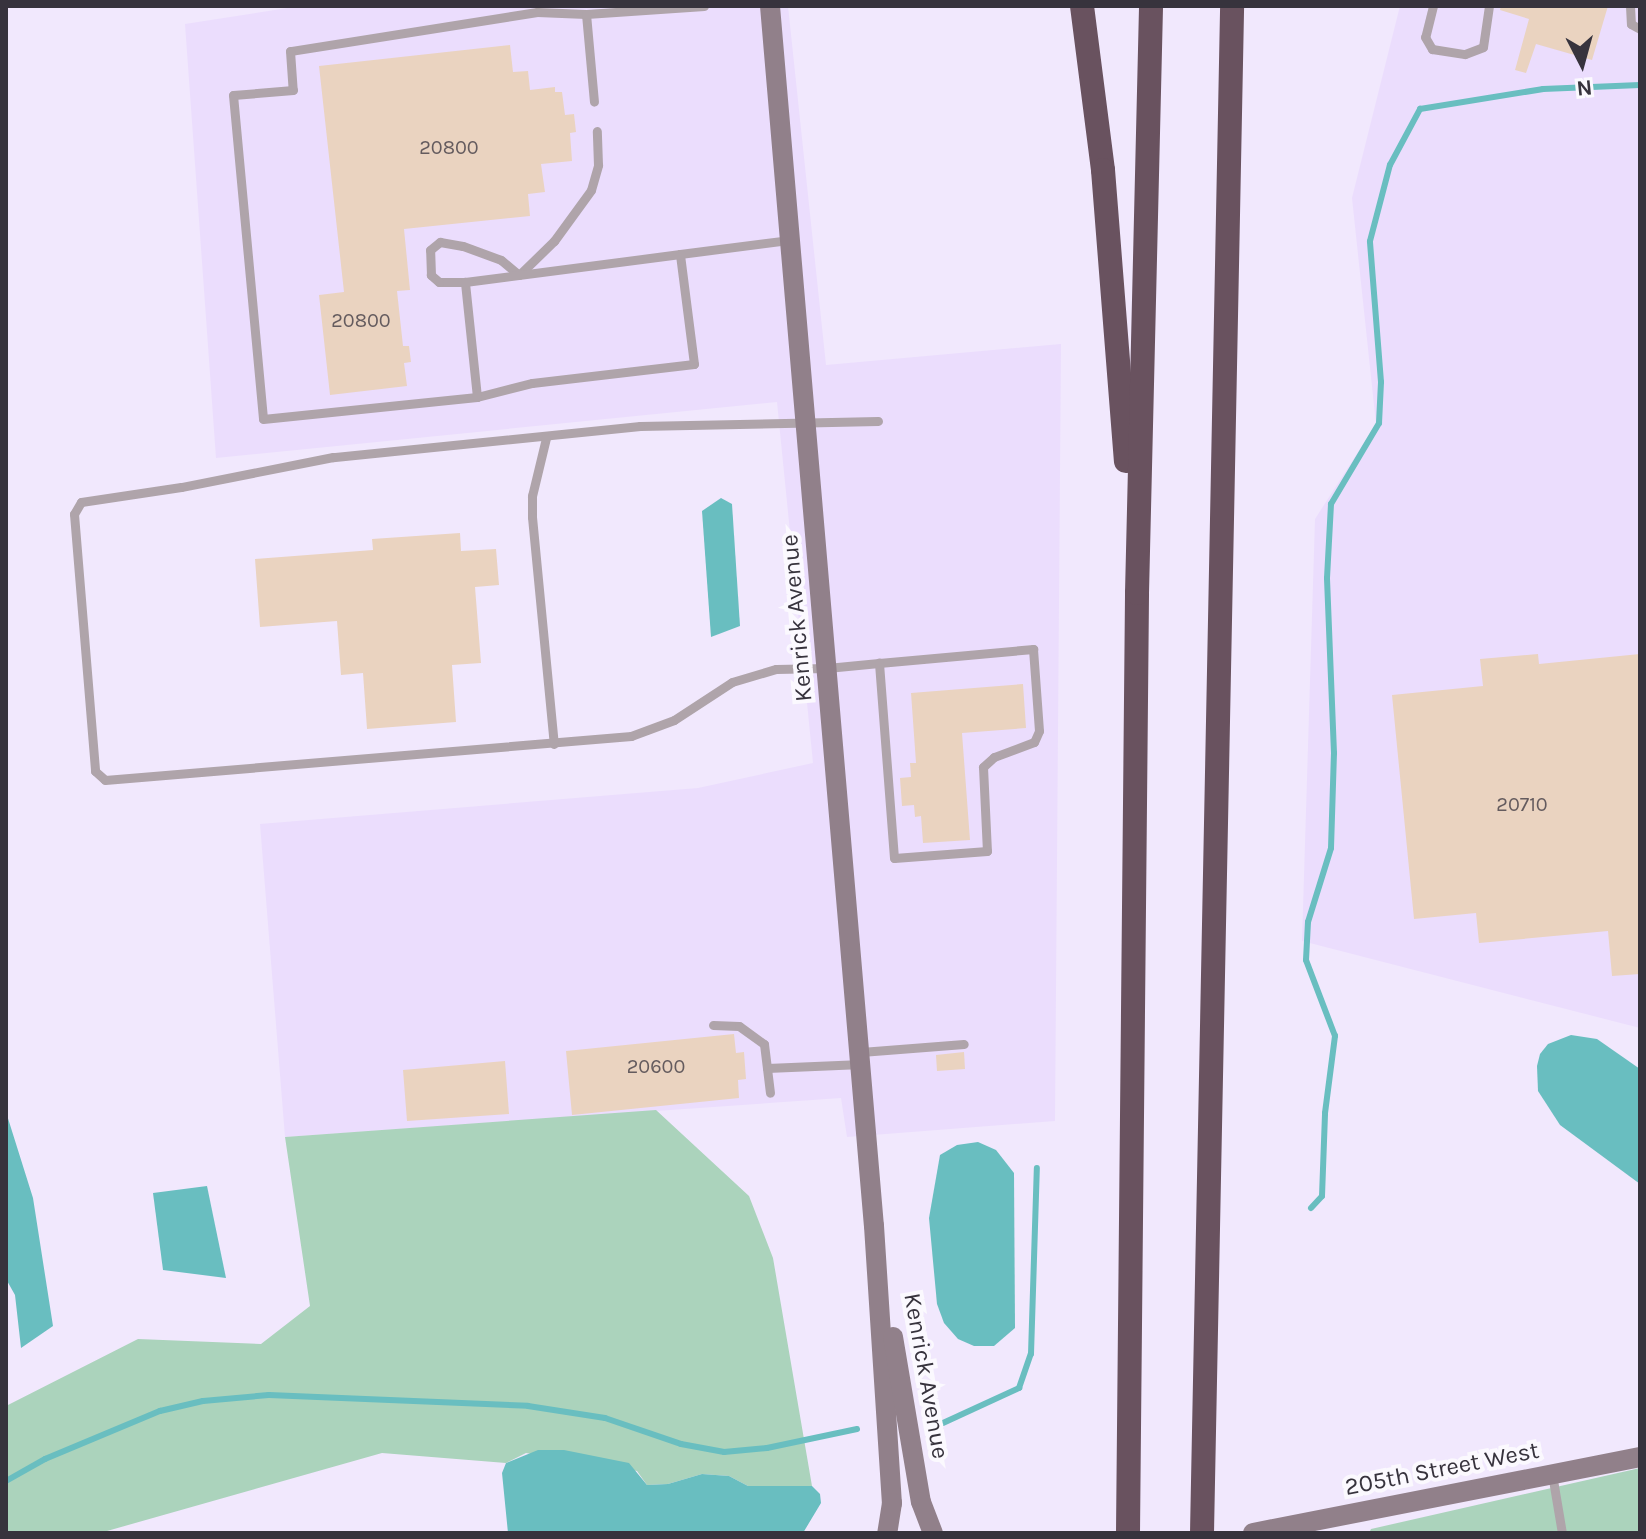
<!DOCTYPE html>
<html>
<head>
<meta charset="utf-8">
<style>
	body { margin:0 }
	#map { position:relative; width:1646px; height:1539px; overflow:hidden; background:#f1e8fd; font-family:Karla,sans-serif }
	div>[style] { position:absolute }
	.built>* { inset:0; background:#ebddfd }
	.green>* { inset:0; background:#abd3bc }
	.water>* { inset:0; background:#69bec0 }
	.stream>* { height:6px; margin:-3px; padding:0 3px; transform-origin:3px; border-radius:3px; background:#69bec0 }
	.building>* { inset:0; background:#ead3c0 }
	.lane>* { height:9px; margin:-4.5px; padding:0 4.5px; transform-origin:4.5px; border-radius:4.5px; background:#afa4aa }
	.secondary>* { height:20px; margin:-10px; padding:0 10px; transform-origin:10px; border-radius:10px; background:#91808a }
	.highway>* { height:24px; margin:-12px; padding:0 12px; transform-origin:12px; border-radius:12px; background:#69525f }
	span { translate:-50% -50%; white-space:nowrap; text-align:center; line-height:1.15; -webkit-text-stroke:8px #fbf9fe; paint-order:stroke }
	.number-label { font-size:20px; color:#645b5e }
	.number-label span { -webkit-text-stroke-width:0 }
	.street-label { font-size:24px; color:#37333d }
	.frame { position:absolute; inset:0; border:8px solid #37333d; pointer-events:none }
	.north { position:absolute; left:1542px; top:24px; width:80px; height:80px; -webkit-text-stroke:6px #fbf9fe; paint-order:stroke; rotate:174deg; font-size:22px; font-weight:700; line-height:32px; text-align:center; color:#37333d }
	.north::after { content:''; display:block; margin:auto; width:28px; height:36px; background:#37333d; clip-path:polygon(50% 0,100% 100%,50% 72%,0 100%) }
</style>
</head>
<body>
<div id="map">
	<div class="built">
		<i style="clip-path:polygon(300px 6px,788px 6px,826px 365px,1061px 344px,1055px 1121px,847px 1137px,841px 1098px,285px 1137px,260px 824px,698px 788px,813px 763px,777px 402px,216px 458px,185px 24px)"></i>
		<i style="clip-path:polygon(1400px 6px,1640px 6px,1640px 1028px,1302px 941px,1315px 519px,1376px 424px,1352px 198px)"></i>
	</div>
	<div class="green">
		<i style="clip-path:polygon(656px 1110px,749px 1196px,773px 1258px,812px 1486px,748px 1486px,729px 1476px,702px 1474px,668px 1484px,647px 1485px,637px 1471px,526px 1453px,506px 1463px,382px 1453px,100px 1533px,6px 1533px,6px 1406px,138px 1339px,261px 1344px,310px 1306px,285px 1137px)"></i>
		<i style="clip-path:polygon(1640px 1468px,1640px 1533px,1369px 1533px,1371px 1529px)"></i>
	</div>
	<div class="water">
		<i style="clip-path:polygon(721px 498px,732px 504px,740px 626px,711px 637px,702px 511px)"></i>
		<i style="clip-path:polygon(1571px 1035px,1597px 1039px,1640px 1069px,1640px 1184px,1560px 1125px,1538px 1091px,1537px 1066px,1540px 1054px,1548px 1044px)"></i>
		<i style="clip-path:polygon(6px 1112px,33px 1198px,53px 1326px,21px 1348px,15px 1295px,6px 1279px)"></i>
		<i style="clip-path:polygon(978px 1142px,996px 1150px,1014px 1173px,1015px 1328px,994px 1346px,974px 1346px,958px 1339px,944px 1323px,937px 1304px,929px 1218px,940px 1155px,957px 1145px)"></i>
		<i style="clip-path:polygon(207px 1186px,226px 1278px,163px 1270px,153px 1193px)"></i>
		<i style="clip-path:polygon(538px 1450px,564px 1450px,629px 1463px,647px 1485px,668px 1484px,702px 1474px,729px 1476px,748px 1486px,812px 1486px,820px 1494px,821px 1503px,803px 1533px,508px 1533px,502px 1473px,506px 1463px)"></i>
	</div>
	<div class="stream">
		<i style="left:1311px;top:1208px;width:16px;rotate:-47deg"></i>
		<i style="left:1322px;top:1196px;width:83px;rotate:-87.9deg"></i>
		<i style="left:1325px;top:1113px;width:78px;rotate:-82.6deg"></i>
		<i style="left:1335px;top:1036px;width:81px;rotate:-110.9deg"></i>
		<i style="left:1306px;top:960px;width:38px;rotate:-87deg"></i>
		<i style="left:1308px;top:922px;width:77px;rotate:-72.7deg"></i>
		<i style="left:1331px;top:848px;width:95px;rotate:-88.2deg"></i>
		<i style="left:1334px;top:753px;width:175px;rotate:-92.3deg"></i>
		<i style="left:1327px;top:578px;width:74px;rotate:-86.9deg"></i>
		<i style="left:1331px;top:504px;width:94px;rotate:-59.3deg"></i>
		<i style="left:1379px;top:423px;width:41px;rotate:-87.2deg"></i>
		<i style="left:1381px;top:382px;width:141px;rotate:-94.5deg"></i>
		<i style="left:1370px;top:241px;width:79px;rotate:-75.3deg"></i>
		<i style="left:1390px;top:165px;width:64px;rotate:-61.8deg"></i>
		<i style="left:1420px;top:109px;width:125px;rotate:-9.2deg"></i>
		<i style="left:1543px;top:89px;width:97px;rotate:-2.4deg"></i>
		<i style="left:943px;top:1423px;width:84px;rotate:-24.7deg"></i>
		<i style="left:1019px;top:1388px;width:36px;rotate:-71deg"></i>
		<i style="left:1031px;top:1354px;width:186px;rotate:-88.2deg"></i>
		<i style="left:6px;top:1481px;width:45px;rotate:-29.4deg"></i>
		<i style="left:45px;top:1459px;width:125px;rotate:-22.7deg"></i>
		<i style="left:160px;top:1411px;width:44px;rotate:-13.1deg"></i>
		<i style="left:203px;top:1401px;width:66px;rotate:-5.2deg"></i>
		<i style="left:269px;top:1395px;width:259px;rotate:2.4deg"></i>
		<i style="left:528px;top:1406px;width:78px;rotate:8.9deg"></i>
		<i style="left:605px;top:1418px;width:80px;rotate:18.9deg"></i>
		<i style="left:681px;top:1444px;width:44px;rotate:10.5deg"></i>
		<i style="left:724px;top:1452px;width:43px;rotate:-5.3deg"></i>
		<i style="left:767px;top:1448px;width:92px;rotate:-11.9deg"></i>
	</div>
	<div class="building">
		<i style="clip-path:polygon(1501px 6px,1608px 6px,1592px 60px,1536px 44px,1526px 73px,1515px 70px,1529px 19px,1500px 10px)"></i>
		<i style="clip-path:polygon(510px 45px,513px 72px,528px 71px,530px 90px,555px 87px,555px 92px,562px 92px,565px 115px,574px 114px,576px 132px,570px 133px,572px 161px,541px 164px,545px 192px,528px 194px,530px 216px,404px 229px,410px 290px,397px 291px,403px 346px,409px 346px,411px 362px,404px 363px,407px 386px,330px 395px,319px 295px,344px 292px,319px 66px)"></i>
		<i style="clip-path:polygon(460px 533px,461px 551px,496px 549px,499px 585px,475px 587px,481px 663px,452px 665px,456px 722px,367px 729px,363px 673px,341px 675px,337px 621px,260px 627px,255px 559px,373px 550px,372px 539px)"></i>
		<i style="clip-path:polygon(1538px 654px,1539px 664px,1640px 654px,1640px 974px,1612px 976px,1608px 931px,1479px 943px,1476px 913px,1414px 919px,1392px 695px,1483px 686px,1480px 659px)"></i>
		<i style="clip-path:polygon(1023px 684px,1026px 728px,962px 733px,970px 840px,923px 843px,921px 816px,915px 817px,914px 805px,902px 806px,900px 778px,911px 777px,910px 763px,916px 763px,911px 693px)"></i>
		<i style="clip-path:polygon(734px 1034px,736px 1053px,744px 1052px,746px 1079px,738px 1080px,739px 1098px,572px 1115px,566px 1051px)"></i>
		<i style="clip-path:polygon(964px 1052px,965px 1069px,937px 1071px,936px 1055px)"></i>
		<i style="clip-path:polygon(505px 1061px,509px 1114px,407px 1121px,403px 1070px)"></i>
	</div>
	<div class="lane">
		<i style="left:704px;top:6px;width:118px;rotate:176.1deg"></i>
		<i style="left:586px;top:14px;width:49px;rotate:-177.7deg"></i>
		<i style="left:537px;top:12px;width:250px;rotate:171deg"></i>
		<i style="left:290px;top:51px;width:39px;rotate:86deg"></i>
		<i style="left:293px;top:90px;width:60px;rotate:175.2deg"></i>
		<i style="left:233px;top:95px;width:325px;rotate:84.7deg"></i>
		<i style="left:263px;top:419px;width:215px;rotate:-5.9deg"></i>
		<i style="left:477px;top:397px;width:57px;rotate:-14.3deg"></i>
		<i style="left:532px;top:383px;width:163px;rotate:-6.7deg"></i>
		<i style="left:694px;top:364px;width:111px;rotate:-97.3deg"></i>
		<i style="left:680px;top:254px;width:111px;rotate:-7.3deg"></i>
		<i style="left:1433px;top:6px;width:32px;rotate:104deg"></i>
		<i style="left:1425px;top:37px;width:14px;rotate:60deg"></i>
		<i style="left:1432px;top:49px;width:33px;rotate:9deg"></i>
		<i style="left:1465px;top:54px;width:19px;rotate:-21deg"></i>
		<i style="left:1483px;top:47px;width:41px;rotate:-81.7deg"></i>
		<i style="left:1630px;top:6px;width:18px;rotate:87deg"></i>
		<i style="left:1631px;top:24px;width:10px;rotate:29deg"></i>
		<i style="left:586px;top:14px;width:88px;rotate:84.8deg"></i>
		<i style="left:465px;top:282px;width:26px;rotate:180deg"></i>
		<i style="left:439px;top:282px;width:11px;rotate:-139deg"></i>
		<i style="left:431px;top:275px;width:25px;rotate:-92deg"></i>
		<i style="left:430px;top:250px;width:13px;rotate:-39deg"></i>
		<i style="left:440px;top:242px;width:23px;rotate:10deg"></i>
		<i style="left:463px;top:246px;width:40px;rotate:20.2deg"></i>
		<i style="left:501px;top:260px;width:23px;rotate:40deg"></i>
		<i style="left:519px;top:275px;width:49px;rotate:-44.2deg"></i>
		<i style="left:554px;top:241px;width:63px;rotate:-54deg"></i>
		<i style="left:591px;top:190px;width:26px;rotate:-74deg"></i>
		<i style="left:598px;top:165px;width:34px;rotate:-92deg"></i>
		<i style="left:477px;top:397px;width:116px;rotate:-96deg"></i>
		<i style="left:465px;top:282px;width:217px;rotate:-7.4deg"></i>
		<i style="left:878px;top:421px;width:238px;rotate:178.8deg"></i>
		<i style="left:640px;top:426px;width:309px;rotate:174.2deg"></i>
		<i style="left:333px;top:457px;width:155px;rotate:168.8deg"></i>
		<i style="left:181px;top:487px;width:101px;rotate:171.5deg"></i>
		<i style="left:81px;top:502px;width:14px;rotate:120deg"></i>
		<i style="left:74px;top:514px;width:258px;rotate:85.3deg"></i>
		<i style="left:95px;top:771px;width:13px;rotate:42deg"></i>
		<i style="left:105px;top:780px;width:528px;rotate:-4.78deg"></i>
		<i style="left:631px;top:736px;width:46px;rotate:-20.4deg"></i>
		<i style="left:674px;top:720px;width:69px;rotate:-33.2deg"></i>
		<i style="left:732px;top:682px;width:46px;rotate:-16.5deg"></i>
		<i style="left:776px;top:669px;width:51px;rotate:-1.1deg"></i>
		<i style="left:827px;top:668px;width:52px;rotate:-5.5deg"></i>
		<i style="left:879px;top:663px;width:155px;rotate:-5.2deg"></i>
		<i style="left:1033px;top:649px;width:82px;rotate:85.8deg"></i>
		<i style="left:1039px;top:731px;width:12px;rotate:114deg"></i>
		<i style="left:1034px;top:742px;width:43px;rotate:159.4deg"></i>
		<i style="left:994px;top:757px;width:15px;rotate:138deg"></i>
		<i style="left:983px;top:767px;width:84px;rotate:87.3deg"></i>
		<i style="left:987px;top:851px;width:93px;rotate:175.7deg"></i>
		<i style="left:894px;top:858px;width:196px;rotate:-94.4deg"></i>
		<i style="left:546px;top:438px;width:60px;rotate:103.6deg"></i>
		<i style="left:532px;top:496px;width:21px;rotate:90deg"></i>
		<i style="left:532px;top:517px;width:228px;rotate:84.5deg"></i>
		<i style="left:713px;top:1025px;width:26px;rotate:2deg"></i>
		<i style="left:739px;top:1026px;width:31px;rotate:36deg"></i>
		<i style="left:764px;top:1044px;width:49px;rotate:83deg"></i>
		<i style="left:861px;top:1052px;width:103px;rotate:-4.4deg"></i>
		<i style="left:767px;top:1068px;width:95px;rotate:-2.4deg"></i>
		<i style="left:1552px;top:1474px;width:60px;rotate:80.4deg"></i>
	</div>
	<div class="secondary">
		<i style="left:770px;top:6px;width:1224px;rotate:85.13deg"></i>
		<i style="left:874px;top:1226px;width:278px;rotate:86.3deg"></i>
		<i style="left:892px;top:1503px;width:30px;rotate:99deg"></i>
		<i style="left:893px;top:1337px;width:167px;rotate:80.4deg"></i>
		<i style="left:921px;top:1502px;width:33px;rotate:69deg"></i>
		<i style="left:1253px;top:1533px;width:394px;rotate:-11.1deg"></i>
	</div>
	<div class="highway">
		<i style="left:1082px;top:6px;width:165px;rotate:82.7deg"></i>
		<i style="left:1103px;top:170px;width:292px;rotate:85.5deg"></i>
		<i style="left:1128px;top:1533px;width:940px;rotate:-89.45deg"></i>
		<i style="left:1137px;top:593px;width:587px;rotate:-88.63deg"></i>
		<i style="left:1202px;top:1533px;width:1527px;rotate:-88.87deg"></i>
	</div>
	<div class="number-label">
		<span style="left:449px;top:147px">20800</span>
		<span style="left:361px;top:320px">20800</span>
		<span style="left:1522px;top:804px">20710</span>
		<span style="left:656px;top:1066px">20600</span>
	</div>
	<div class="street-label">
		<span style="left:797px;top:618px;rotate:-95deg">Kenrick Avenue</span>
		<span style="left:926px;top:1376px;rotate:80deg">Kenrick Avenue</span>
		<span style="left:1442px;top:1469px;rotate:-11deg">205th Street West</span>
	</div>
	<div class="frame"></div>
	<div class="north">N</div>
</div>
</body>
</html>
